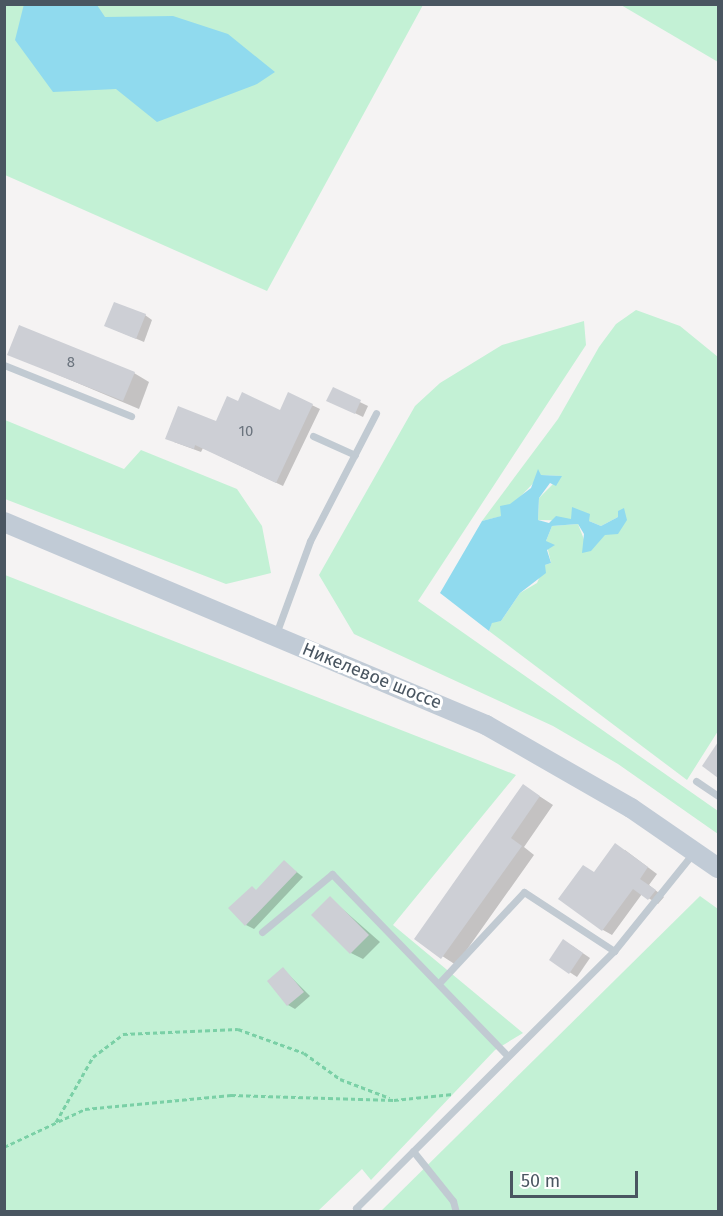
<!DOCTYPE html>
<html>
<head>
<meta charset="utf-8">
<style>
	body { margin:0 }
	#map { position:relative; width:723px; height:1216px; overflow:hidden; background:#f5f3f3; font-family:"Fira Sans",sans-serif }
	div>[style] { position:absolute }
	.green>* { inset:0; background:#c3f1d5 }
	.water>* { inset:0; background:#90daee }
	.shadow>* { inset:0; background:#0003 }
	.building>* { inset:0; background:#cdcfd5 }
	.path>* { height:3px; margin-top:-1.5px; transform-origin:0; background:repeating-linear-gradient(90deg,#7ad0a6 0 4.5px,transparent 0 7.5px) }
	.lane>* { height:7px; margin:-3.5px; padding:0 3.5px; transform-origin:3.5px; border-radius:3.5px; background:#c1cad2 }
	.secondary>* { height:20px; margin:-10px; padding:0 10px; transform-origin:10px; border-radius:10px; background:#c1cbd6 }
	span { translate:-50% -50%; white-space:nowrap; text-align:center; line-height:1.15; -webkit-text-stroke:6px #fff; paint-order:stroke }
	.number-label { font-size:15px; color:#6b747e }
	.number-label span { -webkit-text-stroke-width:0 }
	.street-label { font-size:18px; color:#4a5661 }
	.frame { position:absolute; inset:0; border:6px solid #4a5661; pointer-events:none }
	.scale { position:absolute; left:510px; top:1171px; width:128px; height:27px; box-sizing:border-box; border:3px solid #4a5661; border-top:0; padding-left:8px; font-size:18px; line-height:21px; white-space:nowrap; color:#4a5661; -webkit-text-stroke:4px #fff; paint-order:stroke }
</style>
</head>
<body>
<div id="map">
	<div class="green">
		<i style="clip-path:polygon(5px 5px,423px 5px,267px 291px,5px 175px)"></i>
		<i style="clip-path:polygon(621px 5px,718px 5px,718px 62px)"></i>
		<i style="clip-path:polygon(636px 310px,680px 326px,718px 357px,718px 731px,687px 780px,489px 631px,492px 622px,501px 621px,520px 593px,537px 583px,545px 565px,551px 563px,546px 541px,552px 526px,578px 524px,585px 542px,601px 538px,618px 517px,601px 526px,589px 521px,538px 520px,539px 498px,561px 476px,541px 475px,502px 516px,482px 521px,558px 419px,599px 347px,616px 324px)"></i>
		<i style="clip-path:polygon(584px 321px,586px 345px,418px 601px,718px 811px,718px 834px,618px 764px,553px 726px,354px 634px,319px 575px,415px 406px,440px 383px,502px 345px)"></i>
		<i style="clip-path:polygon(5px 420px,124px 469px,141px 450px,237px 489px,262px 526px,271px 573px,226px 584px,5px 499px)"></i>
		<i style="clip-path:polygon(5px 575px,516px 775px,393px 925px,523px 1033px,495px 1050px,371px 1180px,362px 1169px,318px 1211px,5px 1212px)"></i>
		<i style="clip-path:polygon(700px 896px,718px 909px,718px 1211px,380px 1212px)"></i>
	</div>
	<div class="water">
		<i style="clip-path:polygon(24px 4px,97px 5px,105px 17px,173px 16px,228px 34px,275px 72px,257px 84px,157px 122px,116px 89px,53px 92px,15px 40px)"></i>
		<i style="clip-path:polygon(538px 469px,541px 475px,562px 476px,556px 486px,550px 483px,539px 498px,538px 520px,549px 523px,556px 516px,571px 519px,572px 507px,590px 514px,589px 521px,601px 526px,618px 517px,618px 511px,624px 508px,627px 520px,618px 534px,605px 535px,591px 551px,582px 553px,584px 534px,578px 524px,552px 526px,546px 541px,555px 545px,547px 550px,551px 563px,545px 565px,546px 573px,520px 593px,501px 621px,492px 623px,489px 631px,440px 593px,482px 521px,501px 516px,500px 506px,510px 504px,531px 488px)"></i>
	</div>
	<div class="shadow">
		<i style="clip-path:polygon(145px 315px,152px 320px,144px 342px,106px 326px)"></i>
		<i style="clip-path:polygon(9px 354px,134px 373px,149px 382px,139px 409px)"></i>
		<i style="clip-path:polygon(333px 389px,368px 406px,363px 417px,336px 404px)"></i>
		<i style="clip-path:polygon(289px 394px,320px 409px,283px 486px,203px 448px,201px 452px,174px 442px,217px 423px,239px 403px,280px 412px)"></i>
		<i style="clip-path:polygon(524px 786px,553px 805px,524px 847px,534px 855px,456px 965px,416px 939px)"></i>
		<i style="clip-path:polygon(625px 850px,657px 874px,649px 885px,664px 897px,658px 904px,642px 894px,612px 935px,603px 930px,595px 873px)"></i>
		<i style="clip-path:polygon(284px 862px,303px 877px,254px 929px,246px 925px,258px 891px)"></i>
		<i style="clip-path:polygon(330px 898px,380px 942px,363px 959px,351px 953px)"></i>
		<i style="clip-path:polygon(571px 945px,590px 958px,577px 977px,551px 960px)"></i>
		<i style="clip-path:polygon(283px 969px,310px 996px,295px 1009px,288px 1005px)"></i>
	</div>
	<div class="building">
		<i style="clip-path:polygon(114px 302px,146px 314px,136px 339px,104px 326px)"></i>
		<i style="clip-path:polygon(19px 325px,135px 372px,123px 401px,7px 355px)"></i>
		<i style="clip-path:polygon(333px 387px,361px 400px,355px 414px,326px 401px)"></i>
		<i style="clip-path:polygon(242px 392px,280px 410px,288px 392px,313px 404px,276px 483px,195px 445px,194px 449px,165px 439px,178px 406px,216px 421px,227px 396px,238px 401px)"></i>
		<i style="clip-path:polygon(718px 742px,718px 778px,702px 766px)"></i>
		<i style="clip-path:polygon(523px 784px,540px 796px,511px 838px,522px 846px,441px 959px,414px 939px)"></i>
		<i style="clip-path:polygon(615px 843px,648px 867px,640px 879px,656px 890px,648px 900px,633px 889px,602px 931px,558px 899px,583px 865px,594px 872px)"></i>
		<i style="clip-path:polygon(284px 860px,297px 872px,245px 926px,228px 908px,252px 886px,256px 890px)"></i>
		<i style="clip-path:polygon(330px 896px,369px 935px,350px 954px,311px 915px)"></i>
		<i style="clip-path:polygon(563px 939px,583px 953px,569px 974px,549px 960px)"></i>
		<i style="clip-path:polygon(283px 967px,304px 992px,287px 1006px,267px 981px)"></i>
	</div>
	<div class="path">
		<i style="left:56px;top:1122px;width:75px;rotate:-60.4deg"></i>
		<i style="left:93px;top:1057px;width:38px;rotate:-37deg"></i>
		<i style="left:123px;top:1034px;width:115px;rotate:-2.5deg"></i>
		<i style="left:238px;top:1029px;width:70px;rotate:20deg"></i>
		<i style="left:304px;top:1053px;width:44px;rotate:35.8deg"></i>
		<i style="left:340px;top:1079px;width:53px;rotate:20.8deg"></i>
		<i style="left:4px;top:1147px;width:89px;rotate:-25.1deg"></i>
		<i style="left:85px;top:1109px;width:147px;rotate:-5.5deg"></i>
		<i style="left:231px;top:1095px;width:163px;rotate:1.8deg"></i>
		<i style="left:394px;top:1100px;width:59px;rotate:-5.8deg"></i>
	</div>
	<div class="lane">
		<i style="left:4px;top:365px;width:137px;rotate:21.9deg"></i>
		<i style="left:313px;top:436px;width:46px;rotate:24.3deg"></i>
		<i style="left:276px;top:634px;width:99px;rotate:-69.9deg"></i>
		<i style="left:310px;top:541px;width:144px;rotate:-62.7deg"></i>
		<i style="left:696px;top:781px;width:27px;rotate:34deg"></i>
		<i style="left:262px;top:932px;width:91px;rotate:-39.6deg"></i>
		<i style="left:332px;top:874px;width:253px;rotate:46deg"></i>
		<i style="left:440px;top:982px;width:123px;rotate:-47deg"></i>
		<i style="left:524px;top:892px;width:108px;rotate:33.2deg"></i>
		<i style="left:413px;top:1151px;width:64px;rotate:51.3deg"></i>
		<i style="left:453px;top:1201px;width:11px;rotate:75deg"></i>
		<i style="left:359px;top:1212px;width:5px;rotate:-127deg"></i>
		<i style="left:356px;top:1208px;width:364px;rotate:-44.9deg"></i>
		<i style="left:614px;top:951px;width:126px;rotate:-51.1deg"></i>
	</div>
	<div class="secondary">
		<i style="left:4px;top:522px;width:523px;rotate:22.84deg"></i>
		<i style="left:486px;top:725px;width:167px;rotate:29.8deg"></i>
		<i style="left:631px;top:808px;width:106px;rotate:34.6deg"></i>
	</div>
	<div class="number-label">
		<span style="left:71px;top:363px">8</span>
		<span style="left:246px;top:432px">10</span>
	</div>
	<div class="street-label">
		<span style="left:372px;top:676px;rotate:22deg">Никелевое шоссе</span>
	</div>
	<div class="frame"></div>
	<div class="scale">50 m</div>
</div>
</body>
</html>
